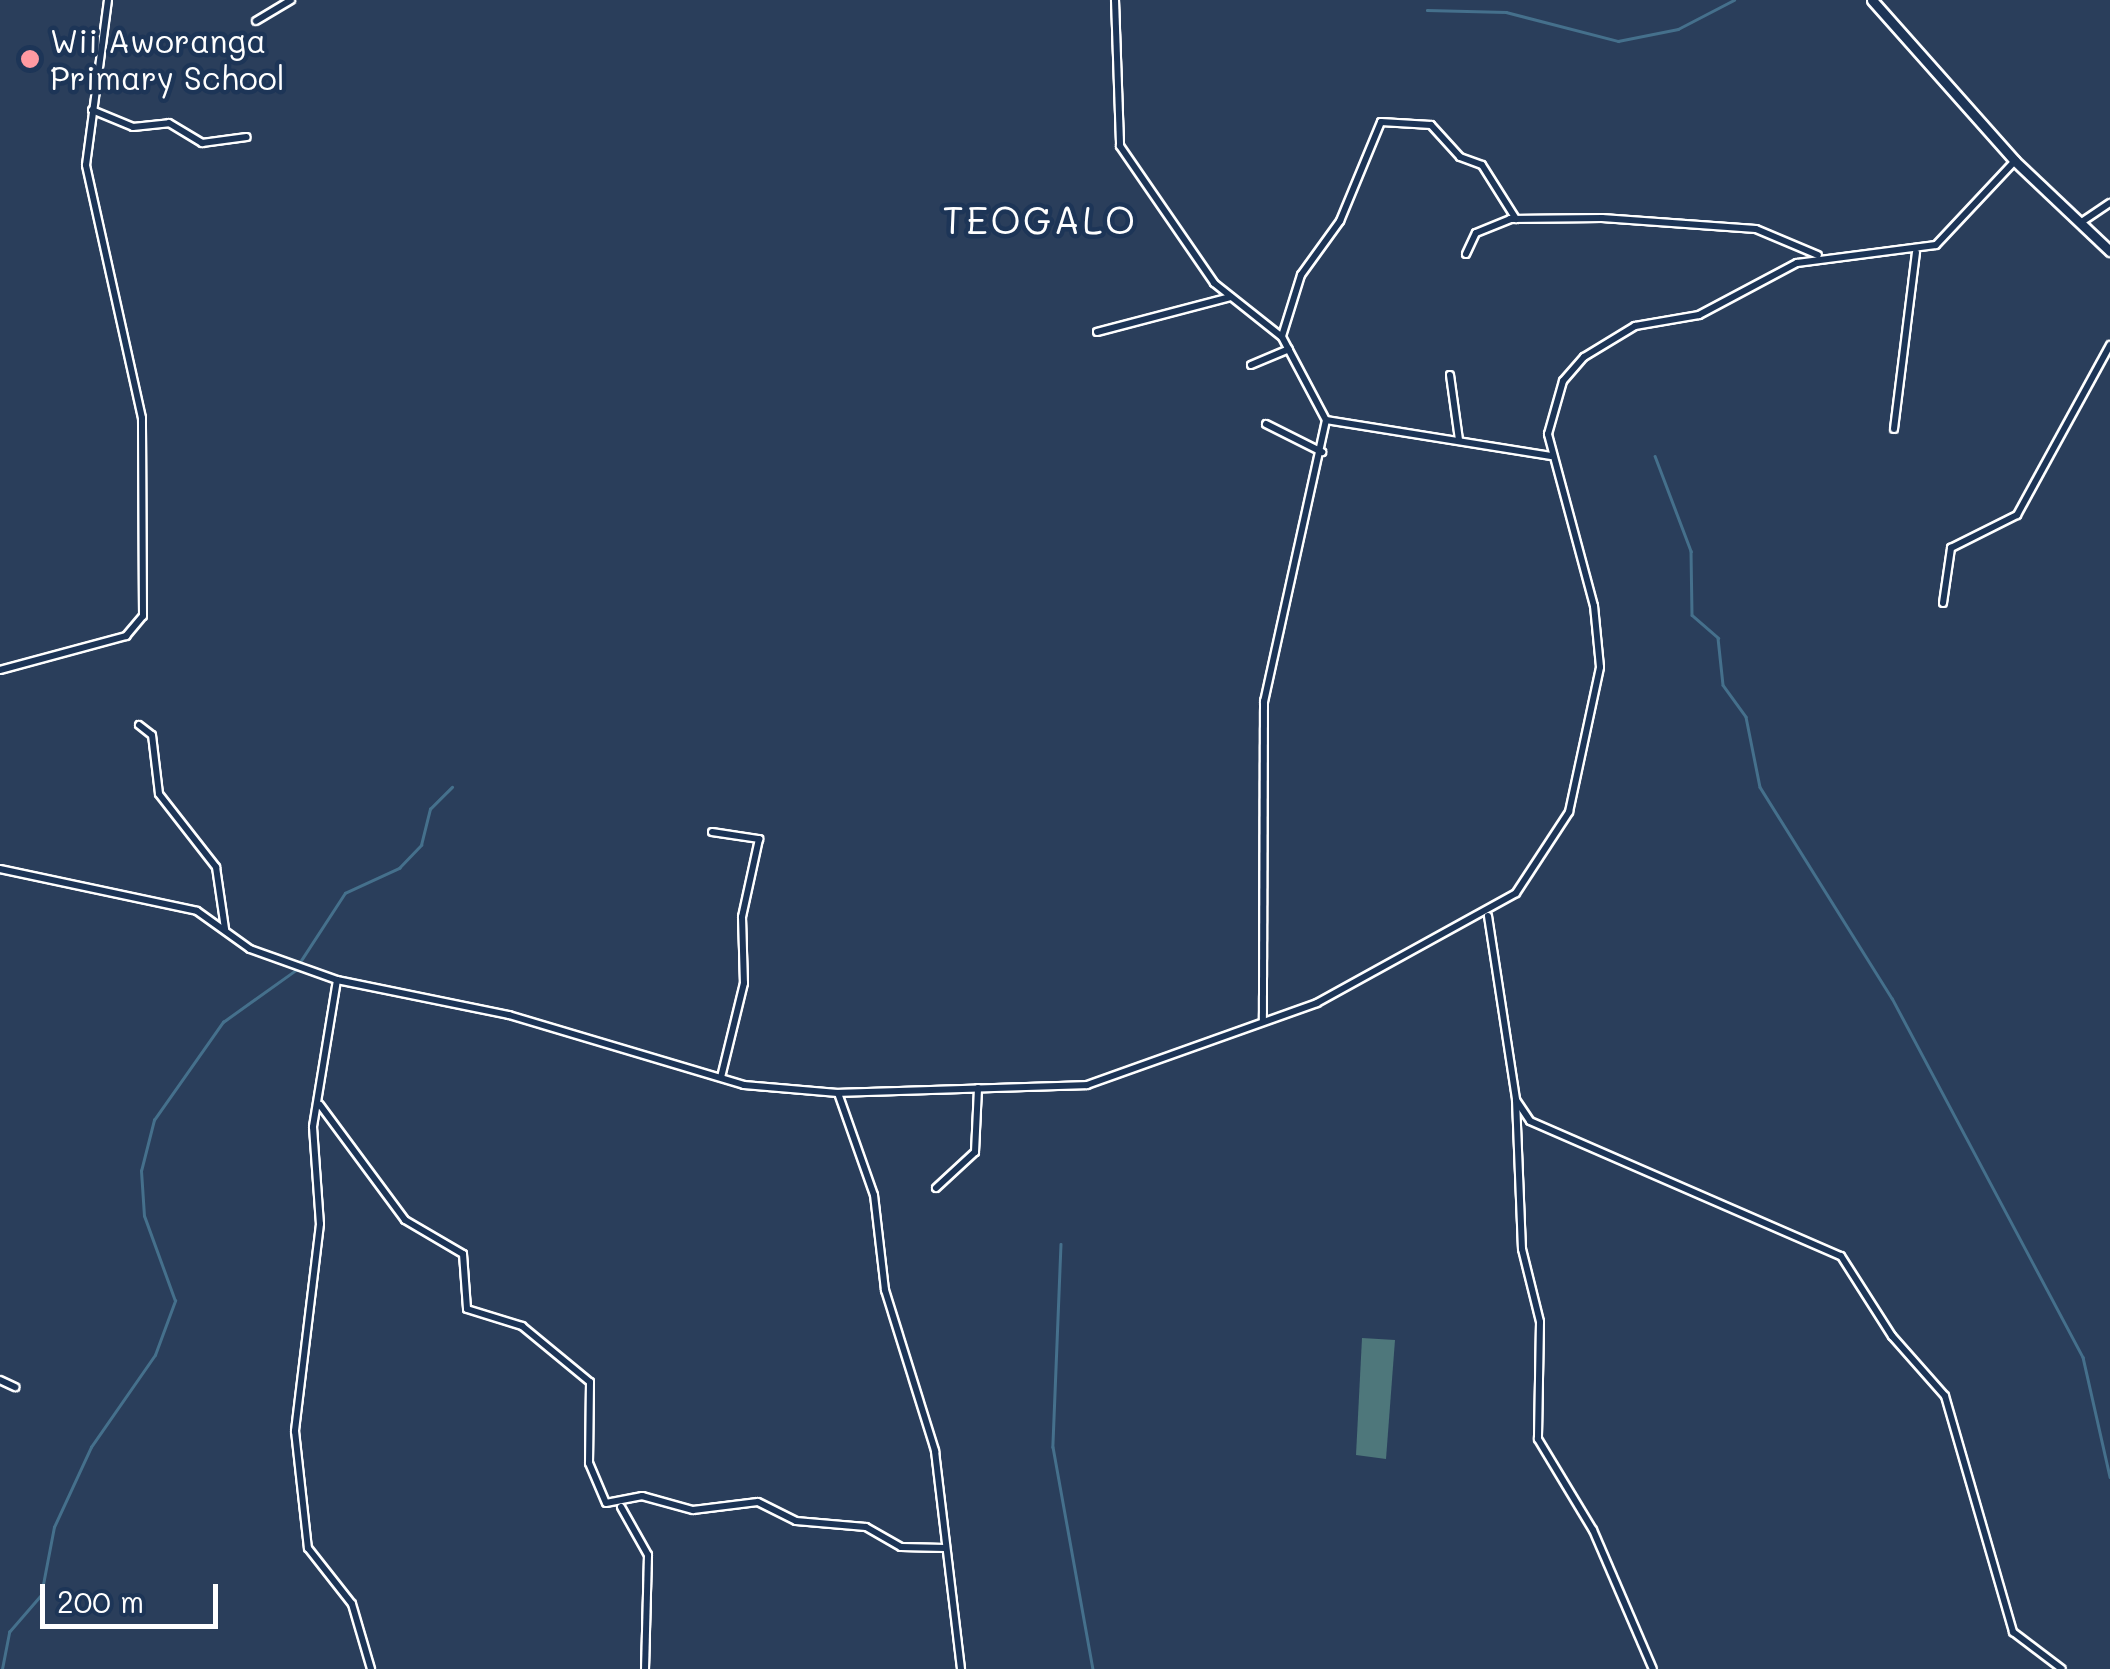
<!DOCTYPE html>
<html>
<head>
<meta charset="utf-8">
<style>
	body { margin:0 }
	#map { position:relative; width:2110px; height:1669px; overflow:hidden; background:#2a3e5b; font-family:Mali,sans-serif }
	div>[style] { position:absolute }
	.green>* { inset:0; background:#4e777b }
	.stream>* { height:2.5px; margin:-1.25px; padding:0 1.25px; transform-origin:1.25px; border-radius:1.25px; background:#45708c }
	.roads { filter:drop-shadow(2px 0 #fff) drop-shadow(-2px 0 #fff) drop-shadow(0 2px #fff) drop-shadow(0 -2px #fff) }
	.minor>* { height:6px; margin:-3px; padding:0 3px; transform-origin:3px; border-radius:3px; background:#1d3557 }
	.secondary>* { height:9px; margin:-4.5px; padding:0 4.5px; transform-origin:4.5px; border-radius:4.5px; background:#1d3557 }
	.dots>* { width:28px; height:28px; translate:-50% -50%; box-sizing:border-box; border:5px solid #1d3557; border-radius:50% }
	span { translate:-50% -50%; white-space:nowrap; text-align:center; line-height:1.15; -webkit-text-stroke:9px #1d3557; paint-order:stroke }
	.poi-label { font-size:32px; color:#fff }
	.left { translate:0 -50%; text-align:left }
	.quarter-label { font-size:38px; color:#fff; letter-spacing:2.5px }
	.scale { position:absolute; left:40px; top:1584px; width:178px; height:45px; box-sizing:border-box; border:5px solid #fff; border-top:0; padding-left:12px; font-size:30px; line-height:35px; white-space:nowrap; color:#fff; -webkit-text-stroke:8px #1d3557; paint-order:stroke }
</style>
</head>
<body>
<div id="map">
	<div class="green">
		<i style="clip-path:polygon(1362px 1338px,1395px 1340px,1386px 1459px,1356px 1455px)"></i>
	</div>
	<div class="stream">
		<i style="left:1427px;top:10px;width:79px;rotate:1.5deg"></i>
		<i style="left:1506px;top:12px;width:116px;rotate:14.5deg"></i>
		<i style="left:1618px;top:41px;width:61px;rotate:-11.3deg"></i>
		<i style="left:1678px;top:29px;width:63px;rotate:-27.4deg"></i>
		<i style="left:1655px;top:456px;width:102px;rotate:69.2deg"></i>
		<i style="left:1691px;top:551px;width:64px;rotate:89.1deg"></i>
		<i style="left:1692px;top:615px;width:35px;rotate:41deg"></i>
		<i style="left:1718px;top:638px;width:47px;rotate:83.9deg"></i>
		<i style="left:1723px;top:685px;width:39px;rotate:54deg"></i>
		<i style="left:1746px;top:717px;width:71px;rotate:78.7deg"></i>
		<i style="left:1760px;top:787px;width:249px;rotate:58deg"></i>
		<i style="left:1892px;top:998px;width:407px;rotate:62deg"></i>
		<i style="left:2083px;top:1357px;width:123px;rotate:77.3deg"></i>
		<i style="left:300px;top:962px;width:82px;rotate:-56.9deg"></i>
		<i style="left:345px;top:893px;width:60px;rotate:-24.8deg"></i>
		<i style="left:399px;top:868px;width:32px;rotate:-46deg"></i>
		<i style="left:421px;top:845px;width:37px;rotate:-76deg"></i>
		<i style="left:430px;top:809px;width:31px;rotate:-45deg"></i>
		<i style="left:1061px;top:1244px;width:203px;rotate:92.3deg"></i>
		<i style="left:1053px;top:1447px;width:226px;rotate:79.8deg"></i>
		<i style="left:2px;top:1669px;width:38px;rotate:-79deg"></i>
		<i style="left:9px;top:1632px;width:49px;rotate:-49.1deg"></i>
		<i style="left:41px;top:1595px;width:69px;rotate:-79.2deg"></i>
		<i style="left:54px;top:1527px;width:88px;rotate:-65.2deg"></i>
		<i style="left:91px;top:1447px;width:112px;rotate:-55.2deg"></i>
		<i style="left:155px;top:1355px;width:58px;rotate:-69.7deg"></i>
		<i style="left:175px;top:1301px;width:90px;rotate:-110deg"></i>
		<i style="left:144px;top:1216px;width:45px;rotate:-93.8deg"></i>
		<i style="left:141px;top:1171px;width:53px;rotate:-75.7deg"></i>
		<i style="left:154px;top:1120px;width:120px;rotate:-54.9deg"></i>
		<i style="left:223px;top:1022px;width:90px;rotate:-35.5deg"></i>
	</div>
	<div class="roads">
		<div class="minor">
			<i style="left:1115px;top:0;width:146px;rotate:88deg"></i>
			<i style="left:1120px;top:146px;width:166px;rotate:55.5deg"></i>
			<i style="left:1214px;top:283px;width:87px;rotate:38.5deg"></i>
			<i style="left:1282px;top:337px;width:94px;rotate:62.1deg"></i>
			<i style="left:1326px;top:420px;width:288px;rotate:102.4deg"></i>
			<i style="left:1264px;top:701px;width:320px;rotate:90.2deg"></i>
			<i style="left:256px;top:21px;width:41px;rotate:-31deg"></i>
			<i style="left:92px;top:110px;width:44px;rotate:22.5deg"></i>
			<i style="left:133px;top:127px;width:36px;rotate:-6deg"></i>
			<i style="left:169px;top:123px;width:39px;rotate:31deg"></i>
			<i style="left:202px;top:143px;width:45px;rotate:-7.6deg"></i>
			<i style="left:2080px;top:223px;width:36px;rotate:-34deg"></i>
			<i style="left:1466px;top:254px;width:23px;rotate:-65deg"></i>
			<i style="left:1476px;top:233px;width:37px;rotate:-22deg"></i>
			<i style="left:1510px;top:219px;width:92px;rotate:-0.6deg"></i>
			<i style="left:1602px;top:218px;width:154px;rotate:4.1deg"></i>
			<i style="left:1756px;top:229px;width:67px;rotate:22.8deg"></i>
			<i style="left:1097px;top:332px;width:138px;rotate:-14.7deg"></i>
			<i style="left:1282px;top:336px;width:64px;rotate:-72.7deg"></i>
			<i style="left:1301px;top:275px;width:67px;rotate:-54.2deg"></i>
			<i style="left:1340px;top:221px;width:107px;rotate:-67.5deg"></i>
			<i style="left:1381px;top:122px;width:50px;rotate:3.4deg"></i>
			<i style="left:1431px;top:125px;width:43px;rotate:47.8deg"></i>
			<i style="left:1460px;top:157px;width:23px;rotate:20deg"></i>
			<i style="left:1482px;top:165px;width:64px;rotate:57.8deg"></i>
			<i style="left:1251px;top:365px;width:41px;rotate:-22.8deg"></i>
			<i style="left:1450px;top:375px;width:66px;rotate:82.1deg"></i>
			<i style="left:1326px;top:420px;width:228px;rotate:9.1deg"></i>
			<i style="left:1266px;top:424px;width:63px;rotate:26.6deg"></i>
			<i style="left:1894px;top:429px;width:178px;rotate:-82.9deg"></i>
			<i style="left:1943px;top:603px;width:56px;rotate:-81.7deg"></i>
			<i style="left:1951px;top:548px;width:74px;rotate:-26.6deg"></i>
			<i style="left:2017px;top:515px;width:194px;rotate:-61.3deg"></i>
			<i style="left:0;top:670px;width:131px;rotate:-15.1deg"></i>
			<i style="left:126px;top:636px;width:26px;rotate:-50deg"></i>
			<i style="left:143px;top:616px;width:198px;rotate:-90.3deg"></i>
			<i style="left:142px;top:418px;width:259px;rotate:-102.5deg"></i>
			<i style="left:86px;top:165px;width:166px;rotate:-82.4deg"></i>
			<i style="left:139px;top:725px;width:16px;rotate:38deg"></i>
			<i style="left:152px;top:735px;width:59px;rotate:83.2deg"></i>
			<i style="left:159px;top:794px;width:93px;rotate:52deg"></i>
			<i style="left:216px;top:867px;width:63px;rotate:81.7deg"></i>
			<i style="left:712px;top:832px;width:48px;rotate:8.5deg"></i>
			<i style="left:759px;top:839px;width:80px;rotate:102.3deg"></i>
			<i style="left:742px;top:917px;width:66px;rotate:88.3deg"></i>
			<i style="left:744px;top:983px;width:97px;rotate:103.7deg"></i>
			<i style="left:0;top:869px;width:201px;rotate:12deg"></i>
			<i style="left:197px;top:911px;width:65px;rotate:35.6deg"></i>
			<i style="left:250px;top:949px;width:92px;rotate:19.6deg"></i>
			<i style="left:337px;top:980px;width:176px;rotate:11.5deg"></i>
			<i style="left:509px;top:1015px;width:245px;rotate:16.6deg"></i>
			<i style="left:744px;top:1085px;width:94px;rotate:4.9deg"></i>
			<i style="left:838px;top:1093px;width:249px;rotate:-1.8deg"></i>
			<i style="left:1087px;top:1085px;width:244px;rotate:-19.6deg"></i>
			<i style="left:1317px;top:1003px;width:227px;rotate:-28.9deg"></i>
			<i style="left:1516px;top:893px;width:97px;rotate:-56.8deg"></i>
			<i style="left:1569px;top:812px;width:148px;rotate:-77.9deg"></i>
			<i style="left:1600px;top:667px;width:61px;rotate:-95.6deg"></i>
			<i style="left:1594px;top:606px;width:178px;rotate:-105deg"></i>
			<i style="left:1548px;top:434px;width:55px;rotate:-74.2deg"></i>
			<i style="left:1563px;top:381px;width:32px;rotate:-49deg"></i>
			<i style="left:1584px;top:357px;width:60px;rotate:-31.3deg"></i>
			<i style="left:1635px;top:326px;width:65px;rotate:-9.8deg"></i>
			<i style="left:1699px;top:315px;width:111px;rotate:-28deg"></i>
			<i style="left:1797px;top:263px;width:140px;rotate:-7.4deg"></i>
			<i style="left:1936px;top:245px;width:115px;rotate:-46.8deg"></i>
			<i style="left:1488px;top:916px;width:186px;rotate:81.3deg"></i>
			<i style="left:1516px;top:1100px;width:25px;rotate:56deg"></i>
			<i style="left:1530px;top:1121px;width:339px;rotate:23.5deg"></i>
			<i style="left:1841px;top:1256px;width:95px;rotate:57.5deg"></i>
			<i style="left:1892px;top:1336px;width:80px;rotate:48.5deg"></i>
			<i style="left:1945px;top:1396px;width:246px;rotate:73.9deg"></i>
			<i style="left:2013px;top:1632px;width:61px;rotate:37.1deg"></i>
			<i style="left:337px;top:980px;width:149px;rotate:99.3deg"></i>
			<i style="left:313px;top:1127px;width:97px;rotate:85.9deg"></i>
			<i style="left:320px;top:1224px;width:209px;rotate:96.9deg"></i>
			<i style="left:295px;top:1431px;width:118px;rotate:83.7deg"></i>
			<i style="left:308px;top:1548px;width:71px;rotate:51.8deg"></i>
			<i style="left:352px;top:1604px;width:68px;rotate:73.7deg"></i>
			<i style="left:838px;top:1093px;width:108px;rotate:70.6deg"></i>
			<i style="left:874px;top:1195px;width:96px;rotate:83.4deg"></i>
			<i style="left:885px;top:1290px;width:169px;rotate:72.7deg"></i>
			<i style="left:935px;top:1451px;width:220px;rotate:83.2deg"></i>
			<i style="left:1516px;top:1100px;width:149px;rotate:87.7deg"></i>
			<i style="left:1522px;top:1249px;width:75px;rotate:76.1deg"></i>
			<i style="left:1540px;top:1322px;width:117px;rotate:91deg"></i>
			<i style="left:1538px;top:1439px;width:106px;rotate:58.9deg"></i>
			<i style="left:1593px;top:1530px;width:151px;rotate:66.7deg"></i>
			<i style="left:320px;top:1105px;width:143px;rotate:53.5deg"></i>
			<i style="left:405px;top:1220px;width:67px;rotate:30.4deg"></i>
			<i style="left:463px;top:1254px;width:55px;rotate:85.8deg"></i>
			<i style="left:467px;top:1309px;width:58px;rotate:17.2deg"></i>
			<i style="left:522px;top:1326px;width:88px;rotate:39.5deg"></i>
			<i style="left:590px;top:1382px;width:81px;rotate:90.7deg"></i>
			<i style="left:589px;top:1463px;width:43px;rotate:67deg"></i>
			<i style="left:606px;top:1503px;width:37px;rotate:-11deg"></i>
			<i style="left:642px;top:1496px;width:53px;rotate:15.4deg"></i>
			<i style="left:693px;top:1510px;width:65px;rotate:-7deg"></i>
			<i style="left:758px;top:1502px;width:42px;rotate:26.6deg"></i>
			<i style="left:796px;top:1521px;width:70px;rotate:4.9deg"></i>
			<i style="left:866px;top:1527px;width:40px;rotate:29.7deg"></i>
			<i style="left:901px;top:1547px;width:44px;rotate:1.3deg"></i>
			<i style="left:936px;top:1188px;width:53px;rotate:-42.7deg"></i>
			<i style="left:975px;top:1152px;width:64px;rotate:-87.3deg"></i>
			<i style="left:0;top:1380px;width:17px;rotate:25deg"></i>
			<i style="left:621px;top:1507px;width:55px;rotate:60.6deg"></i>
			<i style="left:648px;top:1555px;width:114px;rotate:91.5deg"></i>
		</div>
		<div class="secondary">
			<i style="left:1872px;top:0;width:215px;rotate:48.4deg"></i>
			<i style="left:2015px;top:161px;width:131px;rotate:43.5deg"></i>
		</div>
	</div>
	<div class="dots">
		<i style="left:30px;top:59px;background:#ff9aa2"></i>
	</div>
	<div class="poi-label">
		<span class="left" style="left:50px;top:59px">Wii Aworanga<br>Primary School</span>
	</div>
	<div class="quarter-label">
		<span style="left:1040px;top:220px">TEOGALO</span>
	</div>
	<div class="scale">200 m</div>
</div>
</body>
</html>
